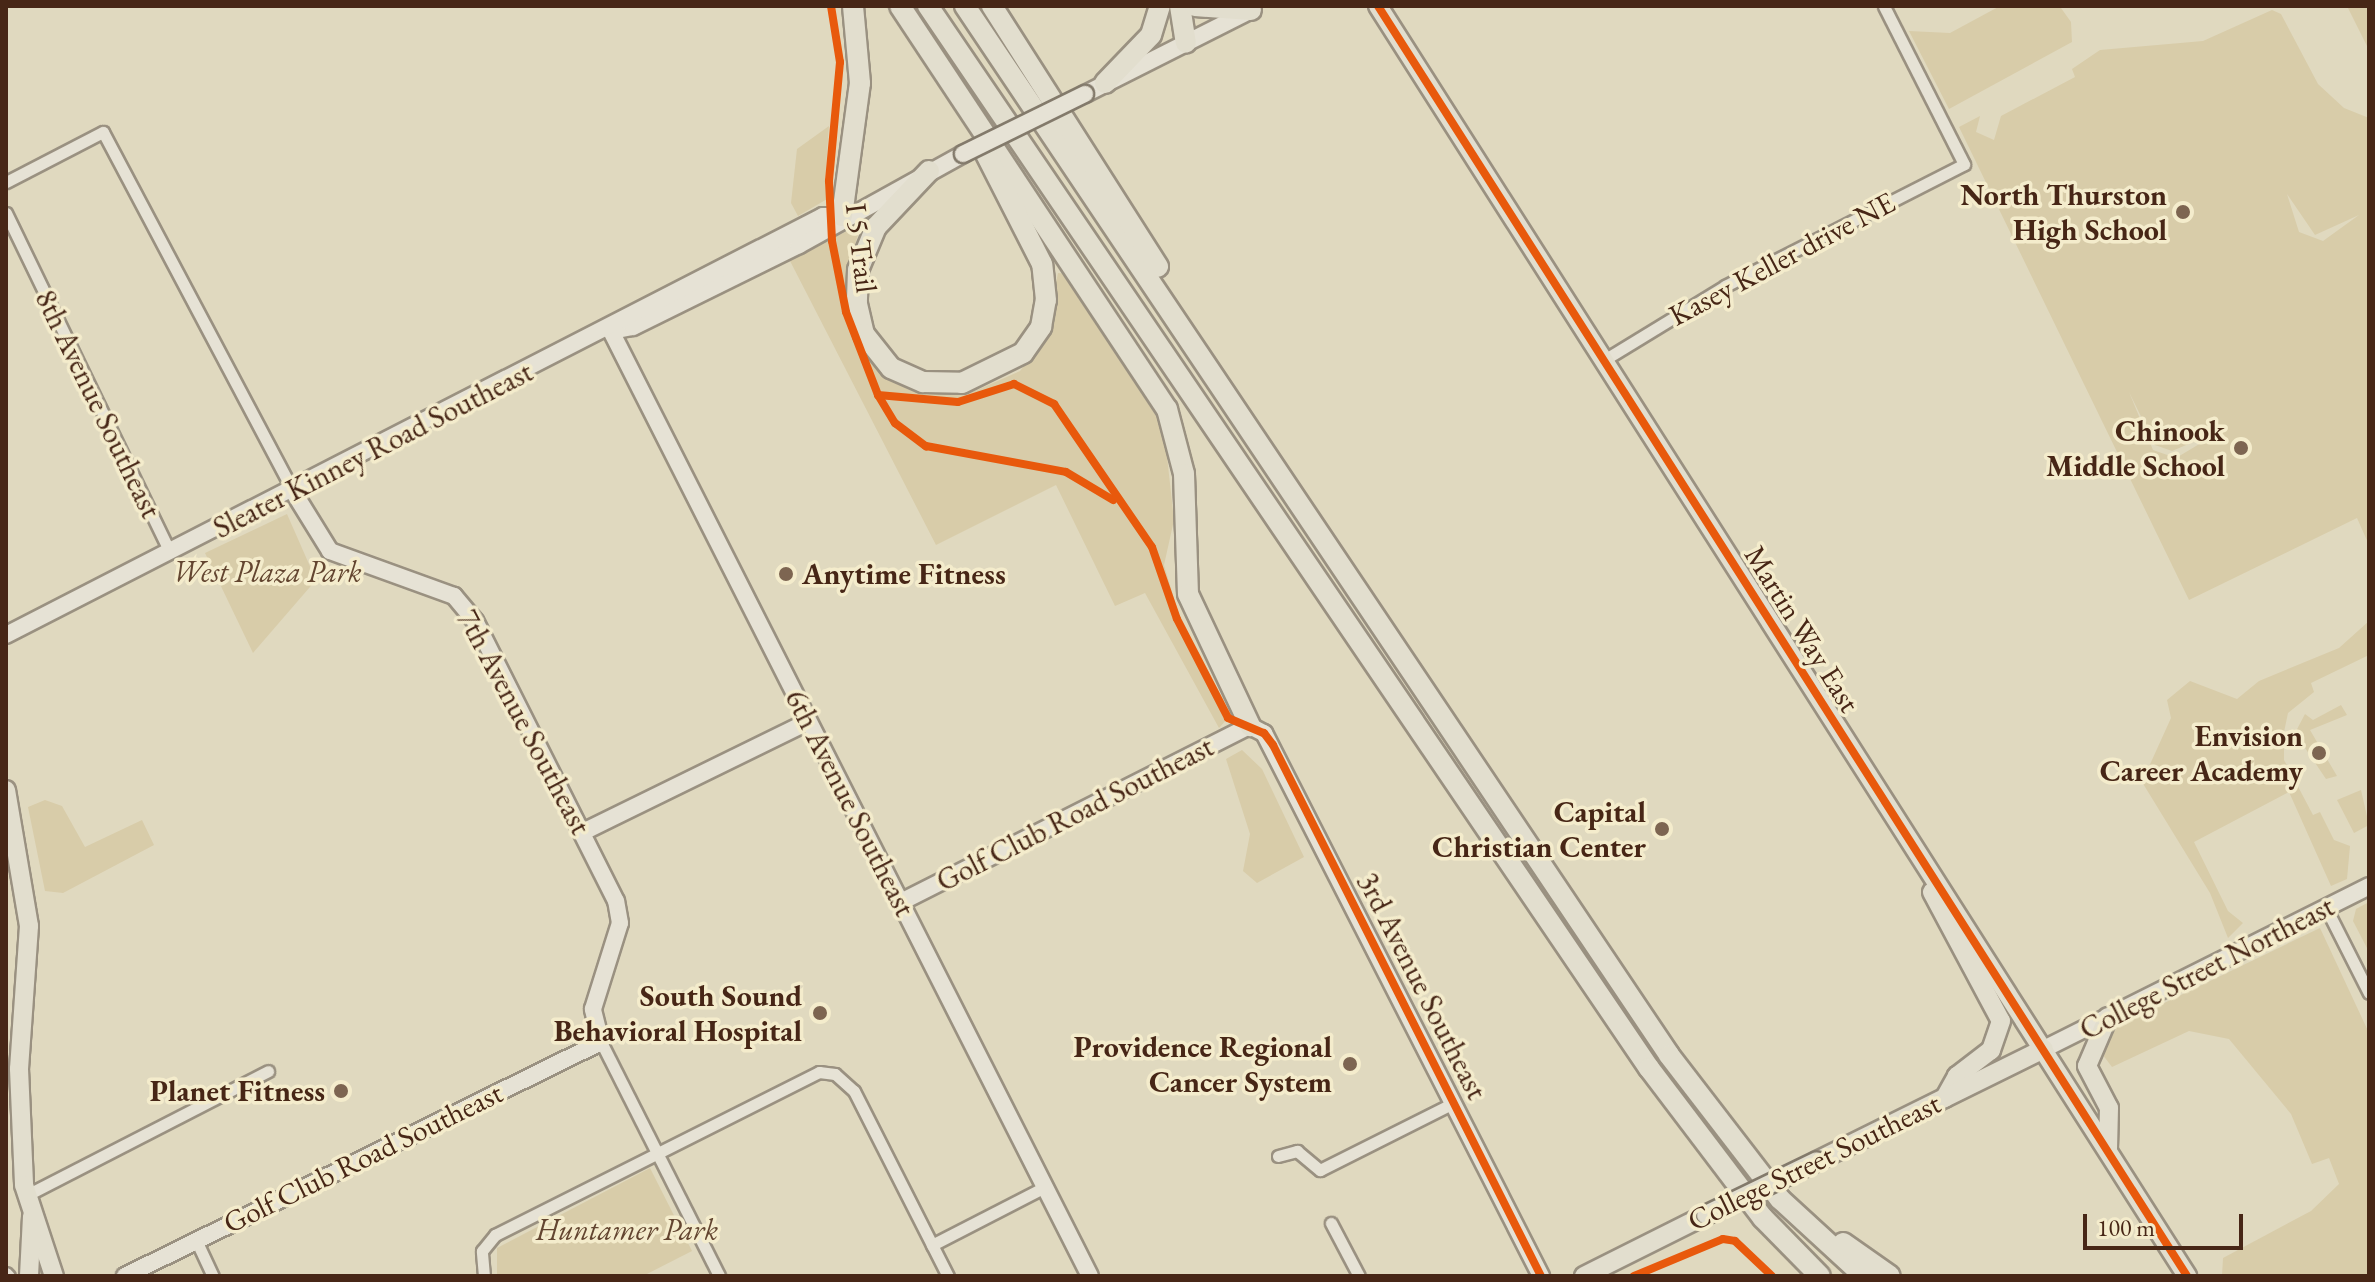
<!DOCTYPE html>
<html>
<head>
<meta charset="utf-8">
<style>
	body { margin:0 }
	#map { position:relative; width:2375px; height:1282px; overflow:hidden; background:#e0d9bf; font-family:"EB Garamond",serif }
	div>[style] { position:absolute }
	.green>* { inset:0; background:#d8cca9 }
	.roads { filter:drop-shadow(2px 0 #9a9181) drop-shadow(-2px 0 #9a9181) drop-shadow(0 2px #9a9181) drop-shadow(0 -2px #9a9181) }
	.street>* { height:11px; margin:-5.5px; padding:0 5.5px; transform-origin:5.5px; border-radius:5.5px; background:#e6e2d5 }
	.secondary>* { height:16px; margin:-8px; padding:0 8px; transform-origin:8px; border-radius:8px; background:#e6e2d5 }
	.primary>* { height:18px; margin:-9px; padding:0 9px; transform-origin:9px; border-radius:9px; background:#e2dece }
	.highway>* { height:20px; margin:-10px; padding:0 10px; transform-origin:10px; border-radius:10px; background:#e2dece }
	.bridges { filter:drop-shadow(2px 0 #837a6b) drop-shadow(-2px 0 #837a6b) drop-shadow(0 2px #837a6b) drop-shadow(0 -2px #837a6b) }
	.secondary-bridge>* { height:16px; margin:-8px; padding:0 8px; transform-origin:8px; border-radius:8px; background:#e6e2d5 }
	.primary-bridge>* { height:18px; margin:-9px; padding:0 9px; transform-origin:9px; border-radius:9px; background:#e2dece }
	.cycleway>* { height:8px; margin:-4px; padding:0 4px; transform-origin:4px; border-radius:4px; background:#e8590c }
	.dots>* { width:22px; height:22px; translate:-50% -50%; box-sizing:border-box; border:4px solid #f4eccc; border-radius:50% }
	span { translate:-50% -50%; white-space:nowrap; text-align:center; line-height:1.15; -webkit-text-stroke:7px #f4eccc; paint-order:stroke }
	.poi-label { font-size:30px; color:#472616; font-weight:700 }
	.right { translate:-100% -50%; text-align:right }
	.left { translate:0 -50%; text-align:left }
	.street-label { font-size:30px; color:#472616 }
	.park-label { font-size:30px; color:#634530; font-style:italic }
	.frame { position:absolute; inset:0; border:8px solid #472616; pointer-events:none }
	.scale { position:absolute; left:2083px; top:1214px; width:160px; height:36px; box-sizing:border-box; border:4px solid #472616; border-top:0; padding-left:10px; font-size:24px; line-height:28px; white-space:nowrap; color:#472616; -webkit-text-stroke:6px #f4eccc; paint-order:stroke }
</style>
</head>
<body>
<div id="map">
	<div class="green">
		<i style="clip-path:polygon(2000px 6px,2061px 8px,2071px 22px,2072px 42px,1949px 109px,1909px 31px,1950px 33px)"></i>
		<i style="clip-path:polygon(2347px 6px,2369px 6px,2369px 50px)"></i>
		<i style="clip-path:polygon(evenodd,2272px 10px,2281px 14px,2318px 84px,2344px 108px,2369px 118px,2369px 545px,2357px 518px,2189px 600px,1959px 127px,1980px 116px,1976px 132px,1994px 140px,2001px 116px,2075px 77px,2072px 69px,2100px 50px,2203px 41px,2272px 10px,2287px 194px,2315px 235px,2359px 215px,2323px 241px,2299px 232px,2287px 194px,2272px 10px,2129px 392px,2155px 445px,2172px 451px,2226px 428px,2176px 458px,2153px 450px,2129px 392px)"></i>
		<i style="clip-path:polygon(829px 126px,825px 183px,834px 195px,798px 216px,791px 203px,797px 149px)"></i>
		<i style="clip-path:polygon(862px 224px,849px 261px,851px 311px,885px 374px,908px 387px,968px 394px,1020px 371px,1044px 340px,1058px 273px,1068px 274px,1164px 429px,1174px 520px,1164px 565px,1181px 622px,1224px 701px,1228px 718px,1219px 728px,1145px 593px,1115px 606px,1056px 485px,936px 545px,789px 259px)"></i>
		<i style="clip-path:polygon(287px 514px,316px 580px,253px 653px,205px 553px)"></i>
		<i style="clip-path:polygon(2369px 621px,2369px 655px,2311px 683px,2314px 692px,2288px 713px,2284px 732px,2284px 760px,2313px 815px,2320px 812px,2334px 840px,2350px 846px,2347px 879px,2331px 886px,2289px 792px,2194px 842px,2228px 911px,2243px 923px,2228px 938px,2210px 893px,2142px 782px,2171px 718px,2167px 700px,2190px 681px,2237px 699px,2259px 681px,2339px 648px)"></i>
		<i style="clip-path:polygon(2341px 705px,2347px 715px,2310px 730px,2337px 776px,2326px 779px,2295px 733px,2305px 714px,2313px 720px)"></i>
		<i style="clip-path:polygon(1242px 750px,1262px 769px,1304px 857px,1257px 883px,1243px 871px,1250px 834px,1226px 759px)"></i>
		<i style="clip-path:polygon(2361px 790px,2369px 825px,2354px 833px,2337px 800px)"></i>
		<i style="clip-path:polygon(45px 800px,62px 806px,85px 847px,142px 820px,154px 845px,63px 893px,45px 891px,28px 807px)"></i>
		<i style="clip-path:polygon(2369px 902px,2369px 952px,2353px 921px,2356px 909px)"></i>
		<i style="clip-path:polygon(2320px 928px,2369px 1033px,2369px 1276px,2222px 1276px,2223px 1258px,2311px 1211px,2339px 1184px,2329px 1158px,2312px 1164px,2291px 1114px,2229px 1039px,2189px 1031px,2112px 1067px,2096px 1046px,2106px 1031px)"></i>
		<i style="clip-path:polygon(650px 1168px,692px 1251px,643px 1276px,497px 1276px,497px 1248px)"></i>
	</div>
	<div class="roads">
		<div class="street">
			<i style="left:6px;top:182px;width:109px;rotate:-27.3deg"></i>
			<i style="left:103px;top:132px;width:406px;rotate:62.1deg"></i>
			<i style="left:6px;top:213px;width:377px;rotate:64.2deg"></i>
			<i style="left:1604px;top:360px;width:142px;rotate:-31.4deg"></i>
			<i style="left:1725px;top:286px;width:268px;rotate:-27deg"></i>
			<i style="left:1964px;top:164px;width:177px;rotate:-116.9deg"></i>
			<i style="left:2326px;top:908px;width:95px;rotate:63.2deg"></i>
			<i style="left:601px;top:1042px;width:262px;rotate:63.2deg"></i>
			<i style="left:1278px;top:1156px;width:20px;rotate:-15deg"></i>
			<i style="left:1297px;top:1151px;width:30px;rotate:40deg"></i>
			<i style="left:1320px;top:1170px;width:149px;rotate:-26.7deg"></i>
			<i style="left:27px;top:1195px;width:271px;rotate:-27.2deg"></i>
			<i style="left:1331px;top:1223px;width:60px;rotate:62.2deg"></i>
			<i style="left:196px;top:1240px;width:40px;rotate:65deg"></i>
			<i style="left:932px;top:1245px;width:127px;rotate:-27.2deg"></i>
			<i style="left:6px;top:1273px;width:4px;rotate:45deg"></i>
			<i style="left:484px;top:1276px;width:25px;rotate:-95deg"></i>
			<i style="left:482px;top:1251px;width:21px;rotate:-51deg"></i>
			<i style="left:495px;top:1235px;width:363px;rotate:-26.7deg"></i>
			<i style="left:819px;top:1072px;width:16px;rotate:7deg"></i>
			<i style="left:835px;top:1074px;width:25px;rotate:42deg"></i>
			<i style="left:854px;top:1091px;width:208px;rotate:63.1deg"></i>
		</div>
		<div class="secondary">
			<i style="left:1085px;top:94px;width:186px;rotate:-26.8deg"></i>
			<i style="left:611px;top:331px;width:1059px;rotate:63.12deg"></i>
			<i style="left:612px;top:331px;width:21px;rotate:-11deg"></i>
			<i style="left:633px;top:327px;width:185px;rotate:-26.3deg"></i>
			<i style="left:799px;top:245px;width:188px;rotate:-29deg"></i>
			<i style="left:6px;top:635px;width:918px;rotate:-27.15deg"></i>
			<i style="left:823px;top:216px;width:19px"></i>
			<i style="left:583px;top:832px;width:250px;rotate:-26.1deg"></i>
			<i style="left:901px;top:902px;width:391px;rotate:-26.8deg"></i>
			<i style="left:1250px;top:726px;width:16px;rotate:27deg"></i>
			<i style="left:1264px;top:733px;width:610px;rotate:62.97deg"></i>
			<i style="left:2044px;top:1049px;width:364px;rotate:-26.6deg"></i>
			<i style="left:125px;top:1276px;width:530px;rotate:-26.18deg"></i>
			<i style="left:601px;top:1042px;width:34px;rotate:-104deg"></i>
			<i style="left:593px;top:1009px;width:90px;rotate:-72.6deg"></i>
			<i style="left:620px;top:923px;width:22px;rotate:-100deg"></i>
			<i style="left:616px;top:901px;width:313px;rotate:-116.7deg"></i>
			<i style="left:475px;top:621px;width:33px;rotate:-130deg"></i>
			<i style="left:454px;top:596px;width:132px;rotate:-160.1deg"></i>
			<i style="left:330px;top:551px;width:70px;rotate:-121.7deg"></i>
		</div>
		<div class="primary">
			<i style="left:1378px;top:6px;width:1506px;rotate:57.5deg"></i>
			<i style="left:6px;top:790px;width:138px;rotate:80.4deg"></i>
			<i style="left:29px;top:926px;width:143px;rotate:94deg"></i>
			<i style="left:19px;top:1069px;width:116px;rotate:87.5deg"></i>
			<i style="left:24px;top:1185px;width:96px;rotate:71.8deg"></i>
			<i style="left:1932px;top:892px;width:146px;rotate:61.9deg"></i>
			<i style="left:2001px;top:1021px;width:31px;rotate:109deg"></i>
			<i style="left:1991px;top:1050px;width:43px;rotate:142.6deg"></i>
			<i style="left:1957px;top:1076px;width:25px;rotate:119deg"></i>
			<i style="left:2108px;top:1017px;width:53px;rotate:113.2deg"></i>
			<i style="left:2087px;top:1066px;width:47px;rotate:62.4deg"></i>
			<i style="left:2109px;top:1108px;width:42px;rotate:91.4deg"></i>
			<i style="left:1817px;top:1161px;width:253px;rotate:-26.3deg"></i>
			<i style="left:29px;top:1276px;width:60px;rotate:-87.1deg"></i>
			<i style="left:1584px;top:1276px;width:136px;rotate:-26.6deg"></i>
		</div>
		<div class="highway">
			<i style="left:900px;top:6px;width:483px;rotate:56.5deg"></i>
			<i style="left:1167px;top:409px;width:67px;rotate:75.3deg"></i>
			<i style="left:1184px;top:474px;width:120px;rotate:88.1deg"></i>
			<i style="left:1188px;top:594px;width:146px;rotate:64.8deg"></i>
			<i style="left:928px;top:6px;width:1284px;rotate:55.83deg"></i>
			<i style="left:1649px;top:1068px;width:188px;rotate:52.8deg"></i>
			<i style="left:1763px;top:1218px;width:81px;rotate:45.5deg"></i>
			<i style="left:965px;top:6px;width:1263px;rotate:56.13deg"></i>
			<i style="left:1669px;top:1055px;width:182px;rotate:52.4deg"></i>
			<i style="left:1780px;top:1199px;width:114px;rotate:42.5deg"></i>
			<i style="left:992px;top:6px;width:309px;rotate:57.5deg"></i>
			<i style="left:1180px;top:6px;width:37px;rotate:81deg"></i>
			<i style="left:1195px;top:6px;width:56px;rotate:4.1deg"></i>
			<i style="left:1105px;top:83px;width:66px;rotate:-46.2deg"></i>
			<i style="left:1151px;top:35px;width:30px;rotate:-73deg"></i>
			<i style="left:929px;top:171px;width:77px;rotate:133.4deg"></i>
			<i style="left:876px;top:227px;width:47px;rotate:112.7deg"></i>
			<i style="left:858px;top:270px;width:34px;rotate:92deg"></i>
			<i style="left:857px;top:304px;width:31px;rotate:77deg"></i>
			<i style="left:864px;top:334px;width:43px;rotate:51.5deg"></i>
			<i style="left:891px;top:368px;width:35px;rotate:24deg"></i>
			<i style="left:923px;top:382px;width:39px;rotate:1deg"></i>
			<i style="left:962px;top:383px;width:68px;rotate:-26.2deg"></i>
			<i style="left:1023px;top:353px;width:32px;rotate:-55deg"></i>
			<i style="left:1041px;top:327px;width:27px;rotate:-80deg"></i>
			<i style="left:1046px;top:300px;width:36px;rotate:-96deg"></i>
			<i style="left:1042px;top:264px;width:123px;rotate:-117deg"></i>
			<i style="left:842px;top:216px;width:134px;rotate:-82.3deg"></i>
			<i style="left:860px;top:83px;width:77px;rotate:-95.2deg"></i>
			<i style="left:1843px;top:1243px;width:57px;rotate:35.1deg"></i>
		</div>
	</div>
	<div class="bridges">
		<div class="secondary-bridge">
			<i style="left:963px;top:154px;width:136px;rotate:-26.2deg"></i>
		</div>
		<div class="primary-bridge">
			<i style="left:1706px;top:1215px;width:123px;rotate:-25.9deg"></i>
		</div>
	</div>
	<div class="cycleway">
		<i style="left:831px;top:6px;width:57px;rotate:80.9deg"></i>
		<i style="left:840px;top:62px;width:120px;rotate:95.3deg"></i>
		<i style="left:829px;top:181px;width:60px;rotate:87.1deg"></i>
		<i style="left:832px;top:241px;width:72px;rotate:78.8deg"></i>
		<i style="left:846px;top:312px;width:89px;rotate:68.9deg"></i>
		<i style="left:878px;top:395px;width:33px;rotate:59deg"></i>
		<i style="left:895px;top:423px;width:39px;rotate:37deg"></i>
		<i style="left:926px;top:446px;width:142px;rotate:10.5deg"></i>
		<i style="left:1066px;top:472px;width:55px;rotate:30.8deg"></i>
		<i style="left:1378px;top:6px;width:1506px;rotate:57.5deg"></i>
		<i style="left:878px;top:395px;width:80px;rotate:5deg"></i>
		<i style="left:958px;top:402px;width:59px;rotate:-17.8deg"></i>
		<i style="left:1014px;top:384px;width:45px;rotate:26.6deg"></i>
		<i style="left:1054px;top:404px;width:173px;rotate:55.6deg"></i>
		<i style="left:1152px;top:547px;width:76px;rotate:70.9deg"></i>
		<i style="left:1177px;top:619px;width:111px;rotate:62.7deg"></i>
		<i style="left:1228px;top:718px;width:39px;rotate:23deg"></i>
		<i style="left:1264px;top:733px;width:15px;rotate:53deg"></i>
		<i style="left:1273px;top:745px;width:595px;rotate:63.22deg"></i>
		<i style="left:1634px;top:1276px;width:96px;rotate:-22.6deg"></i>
		<i style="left:1723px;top:1239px;width:12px;rotate:9deg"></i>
		<i style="left:1735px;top:1241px;width:51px;rotate:43.4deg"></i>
	</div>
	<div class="dots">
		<i style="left:2183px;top:212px;background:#7d6551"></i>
		<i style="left:2241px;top:448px;background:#7d6551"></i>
		<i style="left:786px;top:574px;background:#7d6551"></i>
		<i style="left:2319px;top:753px;background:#7d6551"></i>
		<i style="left:1662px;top:829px;background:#7d6551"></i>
		<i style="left:820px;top:1013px;background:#7d6551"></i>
		<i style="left:1350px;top:1064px;background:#7d6551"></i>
		<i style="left:341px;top:1091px;background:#7d6551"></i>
	</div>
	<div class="poi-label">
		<span class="right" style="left:2167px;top:212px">North Thurston<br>High School</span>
		<span class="right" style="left:2225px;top:448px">Chinook<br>Middle School</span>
		<span class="left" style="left:802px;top:574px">Anytime Fitness</span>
		<span class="right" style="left:2303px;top:753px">Envision<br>Career Academy</span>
		<span class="right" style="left:1646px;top:829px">Capital<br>Christian Center</span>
		<span class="right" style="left:802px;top:1013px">South Sound<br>Behavioral Hospital</span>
		<span class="right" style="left:1332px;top:1064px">Providence Regional<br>Cancer System</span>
		<span class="right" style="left:325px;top:1091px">Planet Fitness</span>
	</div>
	<div class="street-label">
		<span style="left:861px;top:248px;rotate:83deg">I 5 Trail</span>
		<span style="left:1782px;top:259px;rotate:-28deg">Kasey Keller drive NE</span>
		<span style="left:98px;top:404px;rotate:64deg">8th Avenue Southeast</span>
		<span style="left:373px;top:450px;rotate:-27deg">Sleater Kinney Road Southeast</span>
		<span style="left:1802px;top:629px;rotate:58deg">Martin Way East</span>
		<span style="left:524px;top:722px;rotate:62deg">7th Avenue Southeast</span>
		<span style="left:850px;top:803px;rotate:63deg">6th Avenue Southeast</span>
		<span style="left:1075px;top:814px;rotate:-27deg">Golf Club Road Southeast</span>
		<span style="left:2207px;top:968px;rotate:-27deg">College Street Northeast</span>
		<span style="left:1422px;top:986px;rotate:63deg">3rd Avenue Southeast</span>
		<span style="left:363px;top:1158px;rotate:-26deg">Golf Club Road Southeast</span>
		<span style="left:1814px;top:1162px;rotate:-26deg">College Street Southeast</span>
	</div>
	<div class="park-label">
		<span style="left:267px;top:572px">West Plaza Park</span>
		<span style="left:627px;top:1230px">Huntamer Park</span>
	</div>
	<div class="frame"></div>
	<div class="scale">100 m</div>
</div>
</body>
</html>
